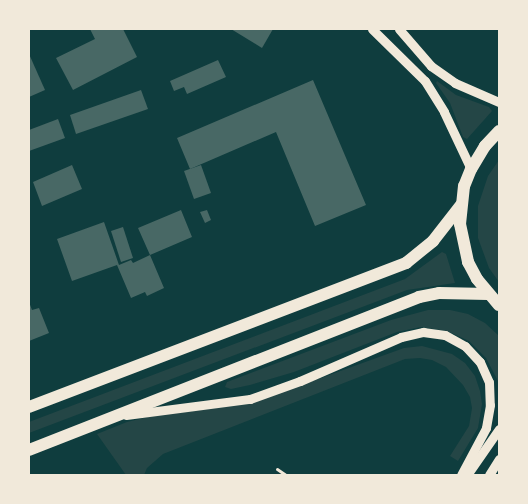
<!DOCTYPE html>
<html>
<head>
<meta charset="utf-8">
<style>
	body { margin:0 }
	#map { position:relative; width:528px; height:504px; overflow:hidden; background:#0f3d3e; font-family:"Archivo Narrow",sans-serif }
	div>[style] { position:absolute }
	.green>* { inset:0; background:#244646 }
	.building>* { inset:0; background:#486865 }
	.path>* { height:3px; margin:-1.5px; padding:0 1.5px; transform-origin:1.5px; border-radius:1.5px; background:#f1e9da }
	.tertiary>* { height:9px; margin:-4.5px; padding:0 4.5px; transform-origin:4.5px; border-radius:4.5px; background:#f1e9da }
	.primary>* { height:12px; margin:-6px; padding:0 6px; transform-origin:6px; border-radius:6px; background:#f1e9da }
	span { translate:-50% -50%; white-space:nowrap; text-align:center; line-height:1.15; -webkit-text-stroke:4px #f1e9da; paint-order:stroke }
	.frame { position:absolute; inset:0; border:30px solid #f1e9da; pointer-events:none }
</style>
</head>
<body>
<div id="map">
	<div class="green">
		<i style="clip-path:polygon(437px 81px,456px 95px,489px 107px,492px 111px,467px 139px,463px 137px,450px 103px,436px 83px)"></i>
		<i style="clip-path:polygon(499px 160px,499px 282px,489px 268px,478px 238px,478px 206px,488px 176px)"></i>
		<i style="clip-path:polygon(442px 252px,446px 254px,455px 283px,407px 290px,29px 433px,29px 422px,405px 279px)"></i>
		<i style="clip-path:polygon(428px 310px,450px 310px,468px 314px,485px 323px,498px 335px,499px 390px,498px 381px,486px 358px,469px 341px,447px 331px,421px 327px,397px 332px,294px 372px,250px 385px,231px 389px,225px 387px,227px 382px,391px 320px)"></i>
		<i style="clip-path:polygon(422px 346px,452px 354px,465px 363px,475px 376px,480px 391px,482px 404px,478px 428px,458px 461px,450px 456px,469px 426px,472px 408px,470px 397px,463px 385px,446px 367px,432px 360px,420px 358px,405px 359px,163px 454px,147px 468px,144px 475px,126px 475px,97px 434px,127px 422px,152px 416px,249px 404px,404px 348px)"></i>
	</div>
	<div class="building">
		<i style="clip-path:polygon(90px 29px,123px 29px,137px 57px,73px 90px,56px 58px,95px 39px)"></i>
		<i style="clip-path:polygon(231px 29px,273px 29px,262px 48px)"></i>
		<i style="clip-path:polygon(29px 54px,45px 90px,29px 97px)"></i>
		<i style="clip-path:polygon(218px 60px,226px 77px,187px 94px,184px 87px,174px 91px,170px 81px)"></i>
		<i style="clip-path:polygon(313px 80px,366px 205px,315px 226px,276px 132px,190px 169px,177px 138px)"></i>
		<i style="clip-path:polygon(141px 90px,148px 109px,76px 134px,70px 115px)"></i>
		<i style="clip-path:polygon(58px 119px,65px 138px,29px 151px,29px 130px)"></i>
		<i style="clip-path:polygon(72px 165px,82px 189px,42px 206px,33px 182px)"></i>
		<i style="clip-path:polygon(201px 165px,211px 193px,194px 199px,184px 171px)"></i>
		<i style="clip-path:polygon(181px 210px,192px 237px,150px 255px,164px 288px,147px 296px,145px 292px,131px 298px,117px 265px,72px 281px,57px 239px,104px 222px,119px 265px,131px 260px,133px 263px,150px 255px,138px 228px)"></i>
		<i style="clip-path:polygon(207px 210px,211px 220px,205px 223px,200px 212px)"></i>
		<i style="clip-path:polygon(123px 227px,133px 258px,121px 262px,111px 231px)"></i>
		<i style="clip-path:polygon(29px 302px,32px 310px,39px 308px,49px 333px,29px 341px)"></i>
	</div>
	<div class="path">
		<i style="left:277px;top:469px;width:11px;rotate:34deg"></i>
	</div>
	<div class="tertiary">
		<i style="left:372px;top:29px;width:74px;rotate:44.5deg"></i>
		<i style="left:425px;top:81px;width:36px;rotate:58deg"></i>
		<i style="left:444px;top:112px;width:63px;rotate:64.7deg"></i>
		<i style="left:399px;top:29px;width:49px;rotate:49.1deg"></i>
		<i style="left:431px;top:66px;width:29px;rotate:35deg"></i>
		<i style="left:455px;top:83px;width:48px;rotate:23.4deg"></i>
		<i style="left:126px;top:415px;width:125px;rotate:-7.4deg"></i>
		<i style="left:250px;top:399px;width:53px;rotate:-19.8deg"></i>
		<i style="left:300px;top:381px;width:110px;rotate:-23.5deg"></i>
		<i style="left:401px;top:337px;width:23px;rotate:-13deg"></i>
		<i style="left:423px;top:332px;width:22px;rotate:8deg"></i>
		<i style="left:445px;top:335px;width:23px;rotate:29deg"></i>
		<i style="left:465px;top:346px;width:22px;rotate:47deg"></i>
		<i style="left:480px;top:362px;width:22px;rotate:66deg"></i>
		<i style="left:489px;top:382px;width:23px;rotate:88deg"></i>
		<i style="left:490px;top:405px;width:23px;rotate:100deg"></i>
		<i style="left:486px;top:428px;width:53px;rotate:118deg"></i>
		<i style="left:467px;top:475px;width:56px;rotate:-55.2deg"></i>
		<i style="left:489px;top:475px;width:19px;rotate:-58deg"></i>
	</div>
	<div class="primary">
		<i style="left:499px;top:131px;width:21px;rotate:133deg"></i>
		<i style="left:485px;top:146px;width:27px;rotate:121deg"></i>
		<i style="left:471px;top:169px;width:18px;rotate:112deg"></i>
		<i style="left:464px;top:186px;width:38px;rotate:96deg"></i>
		<i style="left:460px;top:224px;width:39px;rotate:78deg"></i>
		<i style="left:468px;top:262px;width:19px;rotate:62deg"></i>
		<i style="left:477px;top:279px;width:34px;rotate:50deg"></i>
		<i style="left:29px;top:407px;width:404px;rotate:-20.9deg"></i>
		<i style="left:406px;top:263px;width:35px;rotate:-39deg"></i>
		<i style="left:433px;top:241px;width:46px;rotate:-52.1deg"></i>
		<i style="left:29px;top:450px;width:419px;rotate:-21.4deg"></i>
		<i style="left:419px;top:297px;width:20px;rotate:-11deg"></i>
		<i style="left:439px;top:293px;width:49px;rotate:1.2deg"></i>
	</div>
	<div class="frame"></div>
</div>
</body>
</html>
